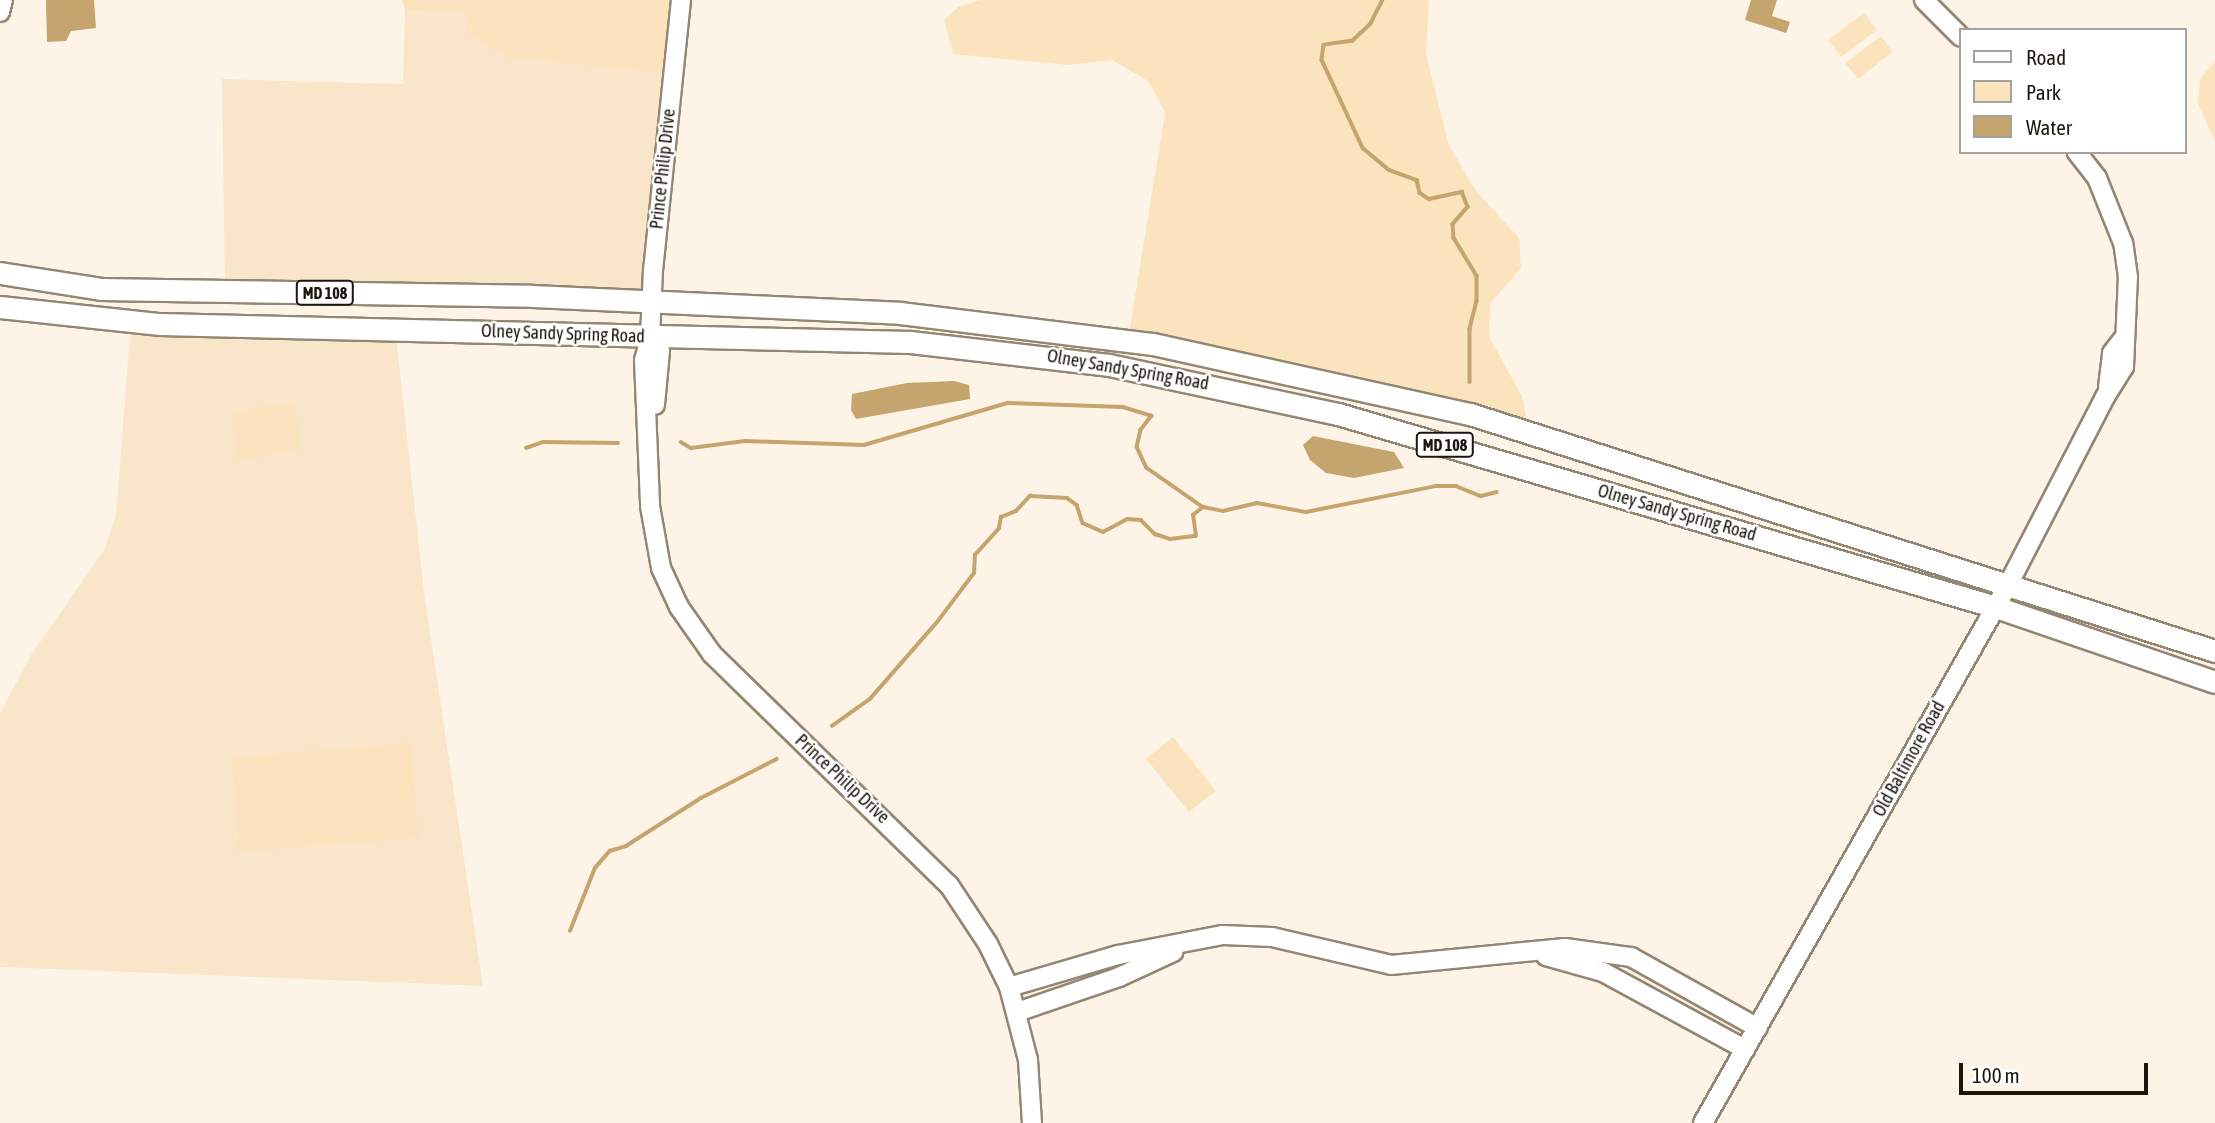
<!DOCTYPE html>
<html>
<head>
<meta charset="utf-8">
<style>
	body { margin:0 }
	#map { position:relative; width:2215px; height:1123px; overflow:hidden; background:#fdf4e7; font-family:"Asap Condensed",sans-serif }
	div>[style] { position:absolute }
	.built>* { inset:0; background:#f9e6ca }
	.green>* { inset:0; background:#fbe3be }
	.water>* { inset:0; background:#c6a46d }
	.stream>* { height:3.5px; margin:-1.75px; padding:0 1.75px; transform-origin:1.75px; border-radius:1.75px; background:#c6a46d }
	.roads { filter:drop-shadow(2px 0 #938672) drop-shadow(-2px 0 #938672) drop-shadow(0 2px #938672) drop-shadow(0 -2px #938672) }
	.tertiary>* { height:18px; margin:-9px; padding:0 9px; transform-origin:9px; border-radius:9px; background:#fff }
	.primary>* { height:21px; margin:-10.5px; padding:0 10.5px; transform-origin:10.5px; border-radius:10.5px; background:#fff }
	span { translate:-50% -50%; white-space:nowrap; text-align:center; line-height:1.15; -webkit-text-stroke:5px #fff; paint-order:stroke }
	.shield-label span { padding:2px 5px; background:#fff; border:2px solid; border-radius:5px; -webkit-text-stroke-width:0 }
	.shield-label { font-size:16px; color:#1b160e; font-weight:700 }
	.street-label { font-size:18px; color:#1b160e }
	.legend { position:absolute; left:1959px; top:28px; width:228px; height:126px; box-sizing:border-box; background:#fff; border:2px solid #a4a29f; margin:0; padding:9px 12px; list-style:none; font-size:21px; color:#1b160e }
	.legend li { display:flex; align-items:center; gap:14px; height:35px }
	.legend b { width:35px; border:2px solid #a4a29f }
	.scale { position:absolute; left:1959px; top:1063px; width:189px; height:32px; box-sizing:border-box; border:4px solid #1b160e; border-top:0; padding-left:9px; font-size:21px; line-height:24px; white-space:nowrap; color:#1b160e; -webkit-text-stroke:5px #fff; paint-order:stroke }
</style>
</head>
<body>
<div id="map">
	<div class="built">
		<i style="clip-path:polygon(405px 11px,467px 13px,507px 58px,673px 75px,652px 302px,225px 291px,222px 79px,403px 84px)"></i>
		<i style="clip-path:polygon(131px 322px,395px 327px,424px 592px,483px 986px,0 967px,0 713px,31px 655px,104px 550px,116px 515px)"></i>
	</div>
	<div class="green">
		<i style="clip-path:polygon(402px 0,681px 0,673px 75px,507px 58px,466px 32px,467px 13px,405px 11px)"></i>
		<i style="clip-path:polygon(981px 0,1429px 0,1426px 54px,1449px 146px,1476px 191px,1519px 238px,1521px 268px,1490px 304px,1489px 337px,1522px 396px,1529px 433px,1128px 340px,1165px 112px,1148px 81px,1112px 60px,1068px 65px,953px 54px,944px 20px,958px 7px)"></i>
		<i style="clip-path:polygon(1864px 13px,1877px 30px,1841px 57px,1828px 40px)"></i>
		<i style="clip-path:polygon(1881px 36px,1893px 52px,1858px 79px,1845px 63px)"></i>
		<i style="clip-path:polygon(2215px 61px,2215px 141px,2198px 104px,2200px 79px)"></i>
		<i style="clip-path:polygon(294px 402px,301px 450px,239px 460px,231px 412px)"></i>
		<i style="clip-path:polygon(1173px 737px,1216px 791px,1189px 812px,1146px 759px)"></i>
		<i style="clip-path:polygon(411px 743px,418px 838px,239px 852px,232px 757px)"></i>
	</div>
	<div class="water">
		<i style="clip-path:polygon(46px 0,94px 0,96px 28px,71px 31px,66px 41px,47px 42px)"></i>
		<i style="clip-path:polygon(1751px 0,1777px 0,1772px 16px,1790px 22px,1786px 33px,1745px 20px)"></i>
		<i style="clip-path:polygon(954px 381px,969px 385px,970px 399px,856px 419px,851px 410px,852px 394px,907px 383px)"></i>
		<i style="clip-path:polygon(1313px 436px,1394px 452px,1404px 468px,1354px 478px,1326px 473px,1310px 460px,1303px 445px)"></i>
	</div>
	<div class="stream">
		<i style="left:1383px;top:0;width:27px;rotate:117deg"></i>
		<i style="left:1371px;top:24px;width:25px;rotate:137deg"></i>
		<i style="left:1353px;top:41px;width:29px;rotate:172deg"></i>
		<i style="left:1324px;top:45px;width:15px;rotate:98deg"></i>
		<i style="left:1322px;top:60px;width:97px;rotate:65deg"></i>
		<i style="left:1363px;top:148px;width:34px;rotate:40deg"></i>
		<i style="left:1389px;top:170px;width:30px;rotate:20deg"></i>
		<i style="left:1417px;top:180px;width:13px;rotate:77deg"></i>
		<i style="left:1420px;top:193px;width:11px;rotate:34deg"></i>
		<i style="left:1429px;top:199px;width:34px;rotate:-12deg"></i>
		<i style="left:1462px;top:192px;width:16px;rotate:68deg"></i>
		<i style="left:1468px;top:207px;width:23px;rotate:131deg"></i>
		<i style="left:1453px;top:224px;width:14px;rotate:86deg"></i>
		<i style="left:1454px;top:238px;width:44px;rotate:58.8deg"></i>
		<i style="left:1477px;top:276px;width:25px;rotate:90deg"></i>
		<i style="left:1477px;top:301px;width:29px;rotate:104deg"></i>
		<i style="left:1470px;top:329px;width:53px;rotate:90deg"></i>
		<i style="left:681px;top:442px;width:12px;rotate:31deg"></i>
		<i style="left:691px;top:448px;width:54px;rotate:-7.4deg"></i>
		<i style="left:745px;top:441px;width:119px;rotate:1.9deg"></i>
		<i style="left:864px;top:445px;width:150px;rotate:-16.3deg"></i>
		<i style="left:1008px;top:403px;width:115px;rotate:2deg"></i>
		<i style="left:1123px;top:407px;width:30px;rotate:17deg"></i>
		<i style="left:1152px;top:416px;width:18px;rotate:128deg"></i>
		<i style="left:1141px;top:430px;width:17px;rotate:103deg"></i>
		<i style="left:1137px;top:447px;width:23px;rotate:65deg"></i>
		<i style="left:1147px;top:468px;width:68px;rotate:34.9deg"></i>
		<i style="left:526px;top:448px;width:18px;rotate:-19deg"></i>
		<i style="left:543px;top:442px;width:75px;rotate:0.8deg"></i>
		<i style="left:832px;top:726px;width:47px;rotate:-35.4deg"></i>
		<i style="left:870px;top:699px;width:103px;rotate:-48.9deg"></i>
		<i style="left:938px;top:621px;width:60px;rotate:-53.1deg"></i>
		<i style="left:974px;top:573px;width:18px;rotate:-87deg"></i>
		<i style="left:975px;top:555px;width:36px;rotate:-48deg"></i>
		<i style="left:999px;top:528px;width:11px;rotate:-80deg"></i>
		<i style="left:1001px;top:517px;width:16px;rotate:-22deg"></i>
		<i style="left:1016px;top:511px;width:21px;rotate:-47deg"></i>
		<i style="left:1030px;top:496px;width:37px;rotate:3deg"></i>
		<i style="left:1067px;top:498px;width:12px;rotate:35deg"></i>
		<i style="left:1077px;top:505px;width:19px;rotate:72deg"></i>
		<i style="left:1083px;top:523px;width:22px;rotate:24deg"></i>
		<i style="left:1103px;top:532px;width:27px;rotate:-28deg"></i>
		<i style="left:1127px;top:519px;width:14px;rotate:4deg"></i>
		<i style="left:1141px;top:520px;width:20px;rotate:45deg"></i>
		<i style="left:1155px;top:534px;width:16px;rotate:18deg"></i>
		<i style="left:1170px;top:539px;width:26px;rotate:-7deg"></i>
		<i style="left:1196px;top:536px;width:21px;rotate:-98deg"></i>
		<i style="left:1193px;top:515px;width:13px;rotate:-39deg"></i>
		<i style="left:1203px;top:507px;width:20px;rotate:11deg"></i>
		<i style="left:1223px;top:511px;width:35px;rotate:-13deg"></i>
		<i style="left:1257px;top:503px;width:50px;rotate:10.4deg"></i>
		<i style="left:1306px;top:512px;width:133px;rotate:-11.3deg"></i>
		<i style="left:1436px;top:486px;width:20px"></i>
		<i style="left:1456px;top:486px;width:27px;rotate:22deg"></i>
		<i style="left:1481px;top:496px;width:16px;rotate:-14deg"></i>
		<i style="left:570px;top:931px;width:68px;rotate:-68.4deg"></i>
		<i style="left:595px;top:868px;width:23px;rotate:-49deg"></i>
		<i style="left:610px;top:851px;width:17px;rotate:-17deg"></i>
		<i style="left:626px;top:846px;width:89px;rotate:-32.6deg"></i>
		<i style="left:701px;top:798px;width:85px;rotate:-27.2deg"></i>
	</div>
	<div class="roads">
		<div class="tertiary">
			<i style="left:681px;top:0;width:270px;rotate:95.9deg"></i>
			<i style="left:653px;top:269px;width:69px;rotate:92.5deg"></i>
			<i style="left:650px;top:338px;width:23px;rotate:105deg"></i>
			<i style="left:644px;top:360px;width:146px;rotate:87.6deg"></i>
			<i style="left:650px;top:506px;width:63px;rotate:79.9deg"></i>
			<i style="left:661px;top:568px;width:43px;rotate:65.2deg"></i>
			<i style="left:679px;top:607px;width:57px;rotate:54.9deg"></i>
			<i style="left:712px;top:654px;width:331px;rotate:44.3deg"></i>
			<i style="left:949px;top:885px;width:71px;rotate:56.5deg"></i>
			<i style="left:988px;top:944px;width:48px;rotate:64deg"></i>
			<i style="left:1009px;top:987px;width:75px;rotate:75.4deg"></i>
			<i style="left:1028px;top:1060px;width:63px;rotate:86.4deg"></i>
			<i style="left:1924px;top:0;width:52px;rotate:45deg"></i>
			<i style="left:0;top:12px;width:12px;rotate:-76deg"></i>
			<i style="left:650px;top:338px;width:16px;rotate:52deg"></i>
			<i style="left:660px;top:351px;width:54px;rotate:95.3deg"></i>
			<i style="left:2108px;top:387px;width:34px;rotate:-83deg"></i>
			<i style="left:2112px;top:353px;width:18px;rotate:-52deg"></i>
			<i style="left:1546px;top:956px;width:59px;rotate:15.7deg"></i>
			<i style="left:1603px;top:972px;width:162px;rotate:28.5deg"></i>
			<i style="left:1009px;top:987px;width:114px;rotate:-16.4deg"></i>
			<i style="left:1118px;top:955px;width:107px;rotate:-10.8deg"></i>
			<i style="left:1223px;top:935px;width:49px;rotate:2.3deg"></i>
			<i style="left:1272px;top:937px;width:122px;rotate:13.2deg"></i>
			<i style="left:1391px;top:965px;width:175px;rotate:-5.6deg"></i>
			<i style="left:1565px;top:948px;width:67px;rotate:7.8deg"></i>
			<i style="left:1631px;top:957px;width:145px;rotate:29.2deg"></i>
			<i style="left:1017px;top:1012px;width:108px;rotate:-18.9deg"></i>
			<i style="left:1119px;top:977px;width:60px;rotate:-24.8deg"></i>
			<i style="left:1703px;top:1123px;width:618px;rotate:-60.45deg"></i>
			<i style="left:2008px;top:585px;width:212px;rotate:-62.7deg"></i>
			<i style="left:2105px;top:397px;width:36px;rotate:-58deg"></i>
			<i style="left:2124px;top:367px;width:90px;rotate:-87.5deg"></i>
			<i style="left:2128px;top:277px;width:34px;rotate:-98deg"></i>
			<i style="left:2123px;top:243px;width:70px;rotate:-111.8deg"></i>
			<i style="left:2097px;top:178px;width:33px;rotate:-128deg"></i>
		</div>
		<div class="primary">
			<i style="left:0;top:273px;width:102px;rotate:9deg"></i>
			<i style="left:101px;top:289px;width:431px;rotate:0.9deg"></i>
			<i style="left:532px;top:296px;width:368px;rotate:2.6deg"></i>
			<i style="left:900px;top:313px;width:255px;rotate:7deg"></i>
			<i style="left:1153px;top:344px;width:325px;rotate:12.5deg"></i>
			<i style="left:1470px;top:414px;width:782px;rotate:17.65deg"></i>
			<i style="left:0;top:307px;width:161px;rotate:6.1deg"></i>
			<i style="left:160px;top:324px;width:750px;rotate:1.37deg"></i>
			<i style="left:910px;top:342px;width:200px;rotate:6.6deg"></i>
			<i style="left:1109px;top:365px;width:234px;rotate:12.1deg"></i>
			<i style="left:1338px;top:414px;width:686px;rotate:16.35deg"></i>
			<i style="left:1996px;top:607px;width:231px;rotate:18.9deg"></i>
		</div>
	</div>
	<div class="shield-label">
		<span style="left:325px;top:293px">MD 108</span>
		<span style="left:1445px;top:445px">MD 108</span>
	</div>
	<div class="street-label">
		<span style="left:663px;top:169px;rotate:-84deg">Prince Philip Drive</span>
		<span style="left:563px;top:334px;rotate:2deg">Olney Sandy Spring Road</span>
		<span style="left:1128px;top:370px;rotate:10deg">Olney Sandy Spring Road</span>
		<span style="left:1677px;top:513px;rotate:16deg">Olney Sandy Spring Road</span>
		<span style="left:1909px;top:759px;rotate:-61deg">Old Baltimore Road</span>
		<span style="left:842px;top:779px;rotate:43deg">Prince Philip Drive</span>
	</div>
	<ul class="legend">
	<li><b style="height:9px;background:#fff"></b>Road</li>
	<li><b style="height:19px;background:#fbe3be"></b>Park</li>
	<li><b style="height:19px;background:#c6a46d"></b>Water</li>
	</ul>
	<div class="scale">100 m</div>
</div>
</body>
</html>
